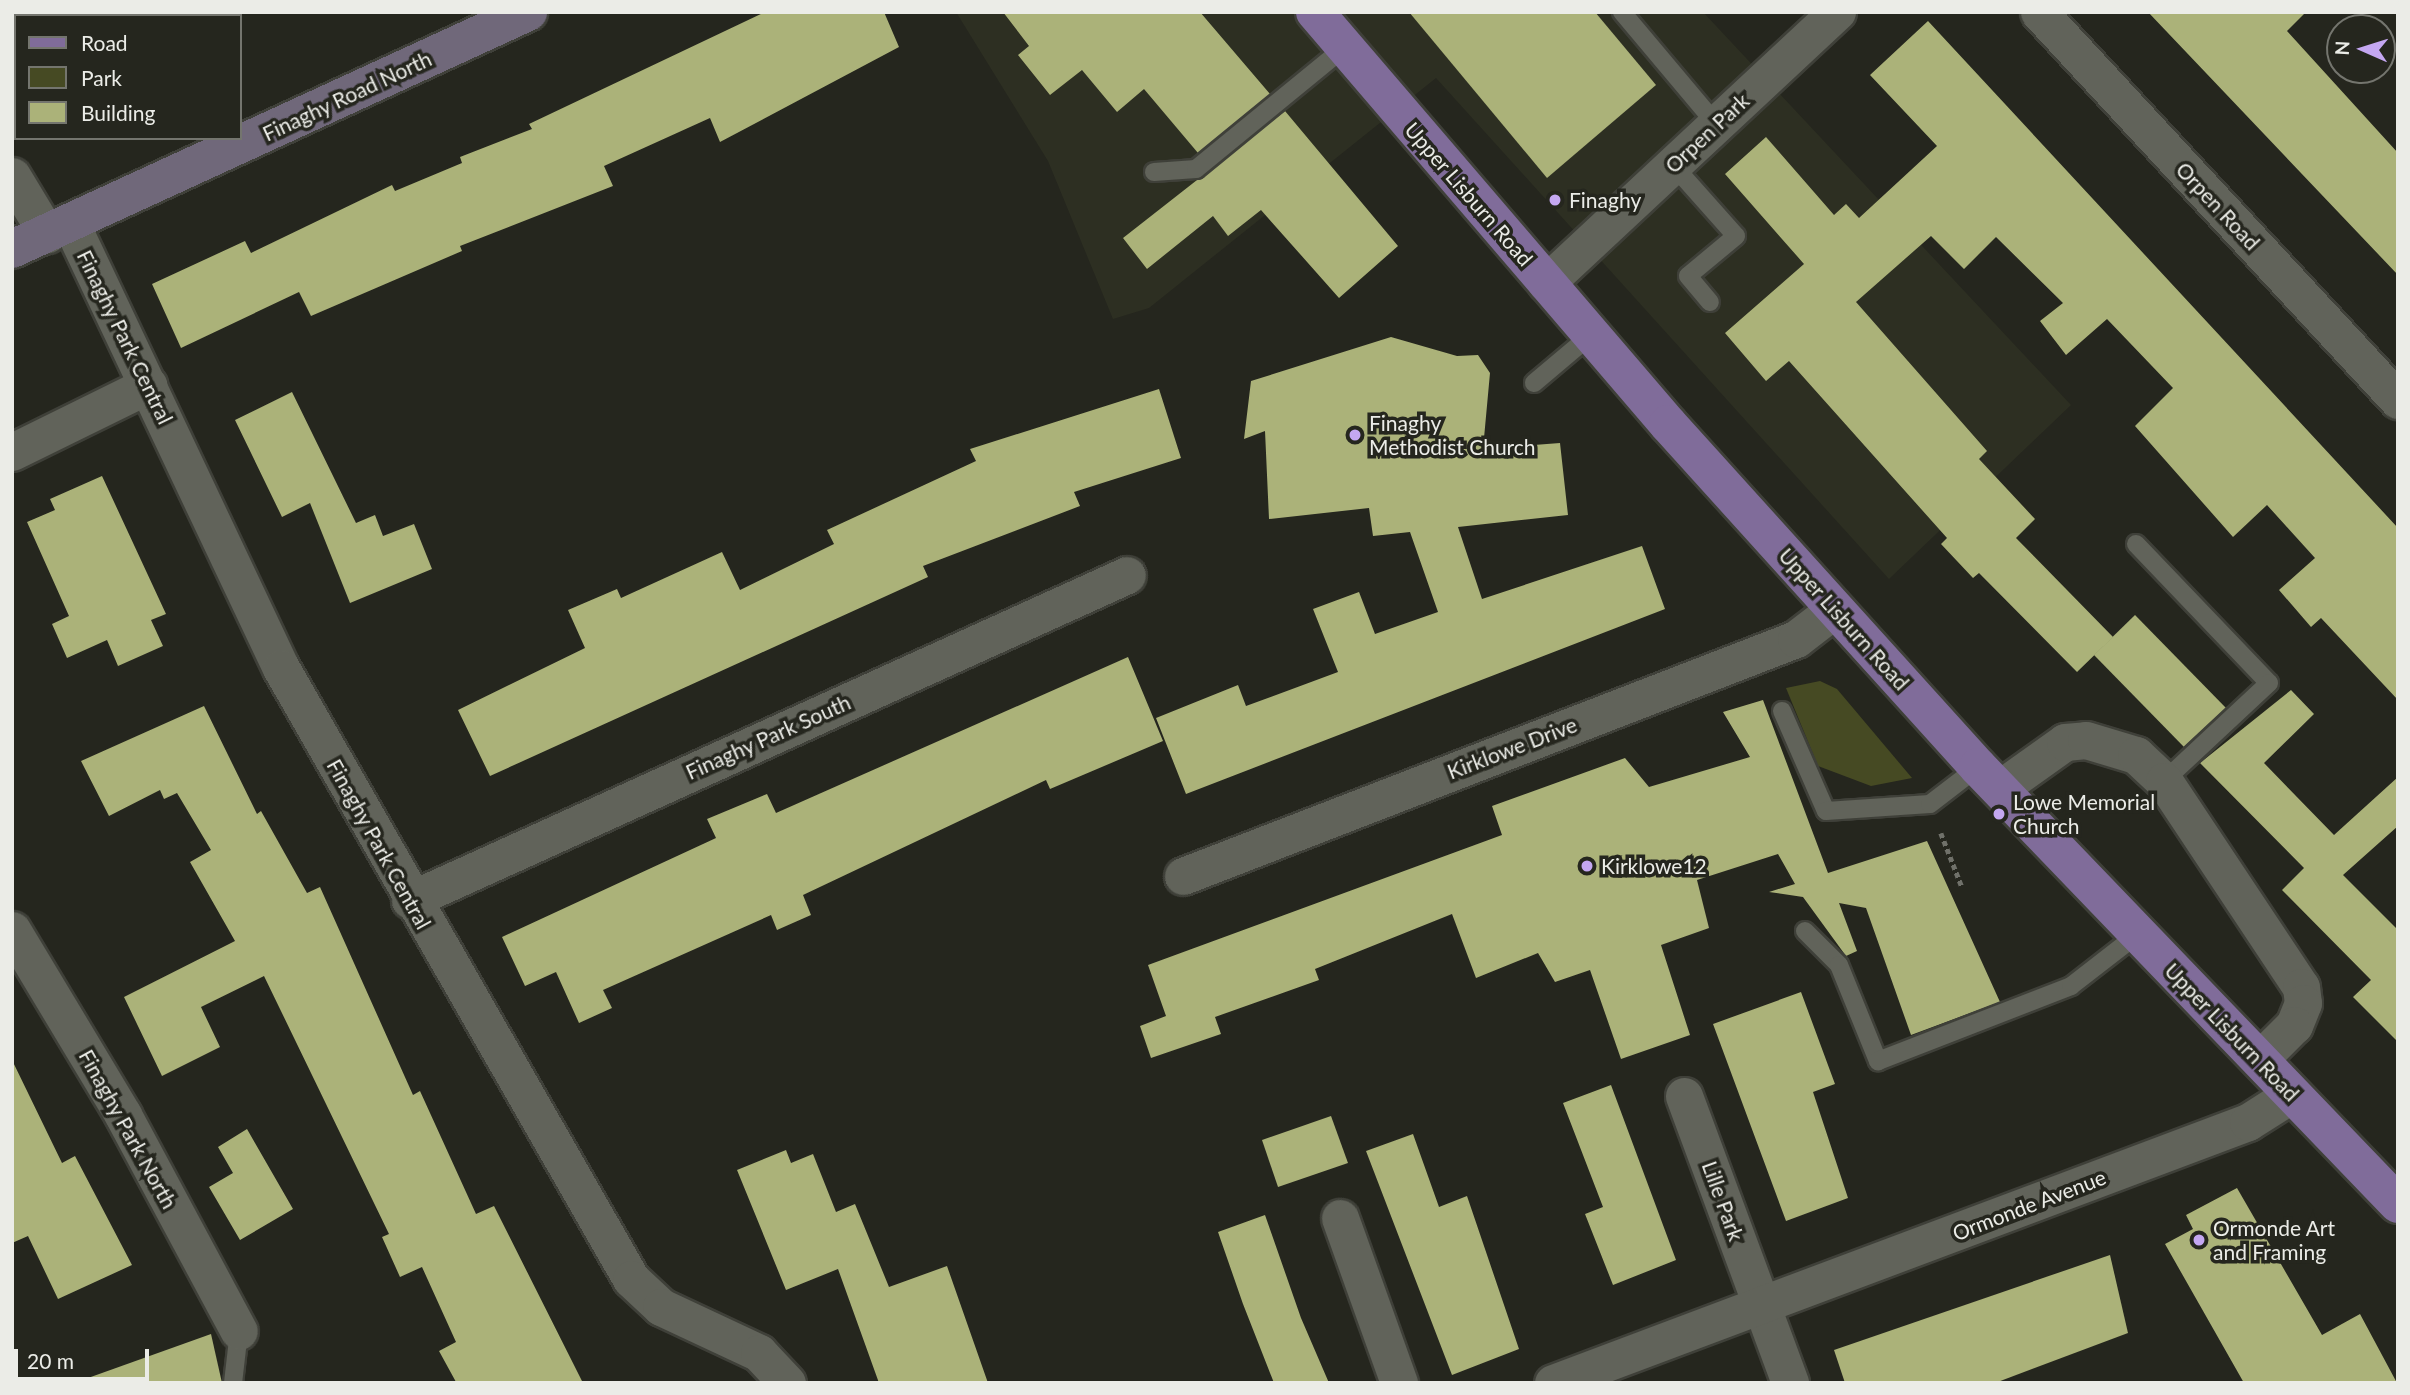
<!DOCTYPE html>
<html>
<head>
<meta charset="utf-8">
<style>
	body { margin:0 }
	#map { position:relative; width:2410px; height:1395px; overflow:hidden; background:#25261e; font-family:Lato,sans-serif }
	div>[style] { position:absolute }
	.built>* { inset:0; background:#2d2f22 }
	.green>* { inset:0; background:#464a23 }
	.building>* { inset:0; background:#abb279 }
	.path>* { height:4.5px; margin-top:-2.25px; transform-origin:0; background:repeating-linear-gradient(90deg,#70716a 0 5px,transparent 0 8.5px) }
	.roads { filter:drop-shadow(2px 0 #3f4039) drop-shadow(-2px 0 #3f4039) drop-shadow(0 2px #3f4039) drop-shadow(0 -2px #3f4039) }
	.lane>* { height:18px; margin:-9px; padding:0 9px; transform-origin:9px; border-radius:9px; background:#61635a }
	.street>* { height:37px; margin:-18.5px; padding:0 18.5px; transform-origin:18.5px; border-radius:18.5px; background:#61635a }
	.secondary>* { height:38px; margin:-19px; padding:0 19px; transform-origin:19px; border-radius:19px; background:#70687a }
	.primary>* { height:38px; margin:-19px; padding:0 19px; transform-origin:19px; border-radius:19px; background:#806c9a }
	.dots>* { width:19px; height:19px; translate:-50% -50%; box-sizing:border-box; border:4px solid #25261e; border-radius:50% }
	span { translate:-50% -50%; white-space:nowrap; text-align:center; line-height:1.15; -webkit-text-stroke:7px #25261e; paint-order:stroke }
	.street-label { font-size:21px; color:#ebece7 }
	.poi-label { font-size:21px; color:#ebece7 }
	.left { translate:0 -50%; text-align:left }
	.frame { position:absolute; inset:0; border:14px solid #ebece7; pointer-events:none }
	.legend { position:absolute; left:14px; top:14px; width:228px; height:126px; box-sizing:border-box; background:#25261e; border:2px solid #74756e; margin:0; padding:9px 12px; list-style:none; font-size:21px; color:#ebece7 }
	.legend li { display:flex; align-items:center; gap:14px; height:35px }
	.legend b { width:35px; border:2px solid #74756e }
	.north { position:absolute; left:2326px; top:14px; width:70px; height:70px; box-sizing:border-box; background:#25261e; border:2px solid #74756e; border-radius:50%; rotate:273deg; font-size:19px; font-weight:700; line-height:28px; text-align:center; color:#ebece7 }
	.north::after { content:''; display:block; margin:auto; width:24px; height:32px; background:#c4a7f1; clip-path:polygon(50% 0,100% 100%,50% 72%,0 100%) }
	.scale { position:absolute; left:14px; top:1349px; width:135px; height:32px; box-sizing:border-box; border:4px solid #ebece7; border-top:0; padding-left:9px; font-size:21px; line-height:24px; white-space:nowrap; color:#ebece7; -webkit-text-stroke:5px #25261e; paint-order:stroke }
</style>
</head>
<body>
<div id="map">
	<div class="built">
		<i style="clip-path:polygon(956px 12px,1703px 12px,2071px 405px,1889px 579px,1436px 78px,1149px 308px,1113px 319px,1048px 161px)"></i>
	</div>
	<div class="green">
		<i style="clip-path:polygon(1820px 681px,1837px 689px,1912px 778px,1871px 786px,1818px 766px,1786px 688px)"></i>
	</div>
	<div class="building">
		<i style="clip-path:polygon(765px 12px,884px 12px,899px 47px,720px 142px,710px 118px,604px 166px,613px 186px,460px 246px,462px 251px,311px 316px,299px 292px,181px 348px,152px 284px,245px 241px,251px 253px,392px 185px,395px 191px,462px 163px,460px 157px,532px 129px,529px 124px)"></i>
		<i style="clip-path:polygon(1003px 12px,1200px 12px,1270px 94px,1198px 153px,1144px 89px,1117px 112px,1082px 70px,1050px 95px,1018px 55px,1029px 46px)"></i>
		<i style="clip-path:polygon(1409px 12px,1595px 12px,1656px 85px,1547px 178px)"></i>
		<i style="clip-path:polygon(2148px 12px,2306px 12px,2287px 31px,2398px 153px,2398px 275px)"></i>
		<i style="clip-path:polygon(1928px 21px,2398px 528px,2398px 700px,2321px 618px,2311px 627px,2279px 590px,2315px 558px,2267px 505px,2233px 537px,2135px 426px,2173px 388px,2107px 319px,2066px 355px,2040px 321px,2063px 303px,1996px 237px,1964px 269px,1931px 236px,1856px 302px,1987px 451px,1979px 459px,2035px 519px,2016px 538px,2113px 637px,2077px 672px,1979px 573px,1973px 578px,1941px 544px,1947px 538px,1789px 361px,1766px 381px,1725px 333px,1804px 264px,1725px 174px,1766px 137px,1834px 215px,1846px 204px,1859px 218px,1937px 146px,1870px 75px)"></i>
		<i style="clip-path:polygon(1285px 111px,1398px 246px,1339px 298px,1261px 210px,1228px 236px,1213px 216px,1147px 269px,1123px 238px)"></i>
		<i style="clip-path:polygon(1391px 337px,1457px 356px,1478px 355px,1490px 373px,1483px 449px,1560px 443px,1568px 515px,1458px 527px,1482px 599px,1642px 546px,1665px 609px,1186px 794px,1156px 718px,1238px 685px,1246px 706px,1338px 672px,1313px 609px,1359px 592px,1375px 634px,1438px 612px,1410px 532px,1373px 536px,1369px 508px,1269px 519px,1265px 431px,1244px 439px,1251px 381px)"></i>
		<i style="clip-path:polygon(1159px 389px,1181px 458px,1074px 492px,1080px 506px,923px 566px,928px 577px,490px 776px,458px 710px,585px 648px,568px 610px,617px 589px,621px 598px,722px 552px,740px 590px,834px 544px,827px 530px,976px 461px,970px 449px)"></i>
		<i style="clip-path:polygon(292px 392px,356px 523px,375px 515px,383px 536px,414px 524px,432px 569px,350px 603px,310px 503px,282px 517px,235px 420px)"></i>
		<i style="clip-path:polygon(102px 476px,166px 614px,151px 620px,163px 646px,118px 666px,107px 640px,67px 658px,52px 624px,69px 616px,27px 522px,55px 510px,50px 499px)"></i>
		<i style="clip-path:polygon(2135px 615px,2226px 708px,2184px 747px,2094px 655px)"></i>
		<i style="clip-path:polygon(1128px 657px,1163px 741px,1050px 789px,1046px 780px,803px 895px,811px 915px,777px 930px,771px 915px,603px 990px,612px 1008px,579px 1023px,556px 972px,525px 986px,502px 937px,716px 838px,707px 819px,767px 794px,776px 813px)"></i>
		<i style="clip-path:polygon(2291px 690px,2314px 714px,2264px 763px,2334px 835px,2398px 777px,2398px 826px,2343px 875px,2398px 930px,2398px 1042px,2353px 997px,2371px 980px,2282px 890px,2304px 868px,2200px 763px)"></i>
		<i style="clip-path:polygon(1763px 700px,1828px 873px,1927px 841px,2000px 1002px,1911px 1035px,1866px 908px,1839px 903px,1857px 951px,1846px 956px,1803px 897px,1769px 892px,1795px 884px,1778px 854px,1697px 880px,1709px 928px,1661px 945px,1690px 1035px,1621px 1059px,1590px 970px,1555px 982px,1538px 953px,1476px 978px,1452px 914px,1315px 969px,1319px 980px,1215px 1017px,1221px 1034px,1151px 1058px,1140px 1026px,1166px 1016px,1148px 965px,1502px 835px,1492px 806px,1625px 758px,1649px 787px,1750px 757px,1723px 712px)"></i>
		<i style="clip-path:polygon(204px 706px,257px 814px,261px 811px,307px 893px,320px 887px,413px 1095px,420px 1091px,476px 1214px,494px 1206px,583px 1383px,456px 1382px,439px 1351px,456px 1342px,422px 1267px,400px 1277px,382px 1237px,389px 1234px,264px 976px,201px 1007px,220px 1047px,162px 1076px,124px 997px,235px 941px,190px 862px,211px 850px,177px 793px,164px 799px,160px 790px,109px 816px,81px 761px)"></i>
		<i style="clip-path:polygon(1801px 992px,1835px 1084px,1813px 1092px,1848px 1198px,1786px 1221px,1713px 1024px)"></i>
		<i style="clip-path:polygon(12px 1060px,62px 1163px,75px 1156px,132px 1265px,58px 1299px,28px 1236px,12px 1243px)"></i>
		<i style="clip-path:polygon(1611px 1085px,1676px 1260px,1613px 1285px,1585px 1214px,1603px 1207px,1563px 1103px)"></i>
		<i style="clip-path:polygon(1331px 1116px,1348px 1163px,1278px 1187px,1262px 1140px)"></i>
		<i style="clip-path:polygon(247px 1129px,293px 1209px,240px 1240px,209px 1187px,233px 1173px,218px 1147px)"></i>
		<i style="clip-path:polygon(1413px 1134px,1439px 1207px,1467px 1196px,1519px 1349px,1452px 1375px,1366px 1151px)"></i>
		<i style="clip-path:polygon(786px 1150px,791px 1163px,813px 1154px,836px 1212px,855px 1204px,889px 1287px,947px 1266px,988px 1383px,879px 1383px,838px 1269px,786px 1290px,737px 1170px)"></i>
		<i style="clip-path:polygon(2237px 1188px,2322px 1335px,2360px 1314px,2397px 1383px,2244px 1383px,2165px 1244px,2193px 1229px,2186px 1215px)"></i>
		<i style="clip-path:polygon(1265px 1215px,1301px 1318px,1329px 1383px,1274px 1383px,1243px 1304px,1218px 1232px)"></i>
		<i style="clip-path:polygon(2110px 1255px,2128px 1333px,1995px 1383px,1845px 1383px,1834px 1350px)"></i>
		<i style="clip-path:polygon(211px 1334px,222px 1383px,89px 1383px,88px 1378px)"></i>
	</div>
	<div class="path">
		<i style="left:1941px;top:833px;width:58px;rotate:68.7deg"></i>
	</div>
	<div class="roads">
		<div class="lane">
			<i style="left:1622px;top:12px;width:145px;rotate:50deg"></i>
			<i style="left:1672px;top:164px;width:96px;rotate:48.4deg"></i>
			<i style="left:1736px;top:236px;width:62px;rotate:140.2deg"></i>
			<i style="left:1688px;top:276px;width:34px;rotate:50deg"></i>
			<i style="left:1154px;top:172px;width:42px;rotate:-4.1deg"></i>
			<i style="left:1196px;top:169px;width:191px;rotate:-39.3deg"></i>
			<i style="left:1534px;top:383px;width:75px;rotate:-40.1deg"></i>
			<i style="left:2136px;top:544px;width:192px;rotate:46.3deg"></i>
			<i style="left:2269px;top:683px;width:144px;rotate:137deg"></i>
			<i style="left:1782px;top:711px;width:109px;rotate:66.3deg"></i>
			<i style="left:1826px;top:811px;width:104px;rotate:-3.9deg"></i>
			<i style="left:1930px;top:804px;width:61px;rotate:-37.6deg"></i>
			<i style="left:1805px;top:931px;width:48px;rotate:45deg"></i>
			<i style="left:1839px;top:965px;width:104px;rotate:67.9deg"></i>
			<i style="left:1878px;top:1061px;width:207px;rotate:-21.2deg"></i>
			<i style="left:2071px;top:986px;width:85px;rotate:-37.8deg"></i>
			<i style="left:233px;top:1383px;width:52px;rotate:-83.4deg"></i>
		</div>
		<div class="street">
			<i style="left:2039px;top:12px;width:529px;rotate:47.22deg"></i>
			<i style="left:12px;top:176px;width:68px;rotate:58.9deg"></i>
			<i style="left:71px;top:224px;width:491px;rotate:64.7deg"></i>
			<i style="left:281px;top:668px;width:704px;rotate:60.19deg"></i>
			<i style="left:631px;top:1279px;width:41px;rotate:43deg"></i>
			<i style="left:661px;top:1307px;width:108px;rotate:25.1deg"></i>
			<i style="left:759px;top:1353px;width:41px;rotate:47deg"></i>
			<i style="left:1546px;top:283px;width:398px;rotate:-43deg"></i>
			<i style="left:12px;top:452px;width:152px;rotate:-26.2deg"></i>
			<i style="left:1999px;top:789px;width:81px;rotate:-35.5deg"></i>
			<i style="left:2065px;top:742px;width:21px;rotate:-5deg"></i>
			<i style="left:2086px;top:740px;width:52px;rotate:16.7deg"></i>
			<i style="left:2136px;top:755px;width:38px;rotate:43deg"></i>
			<i style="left:2164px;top:781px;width:247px;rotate:56.4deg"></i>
			<i style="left:2301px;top:987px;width:16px;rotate:83deg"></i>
			<i style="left:2303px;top:1003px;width:24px;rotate:112deg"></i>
			<i style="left:2294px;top:1025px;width:49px;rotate:135deg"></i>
			<i style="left:1183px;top:876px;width:657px;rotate:-21.14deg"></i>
			<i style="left:1796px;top:639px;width:49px;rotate:-37.6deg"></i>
			<i style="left:410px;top:900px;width:787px;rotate:-24.38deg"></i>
			<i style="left:12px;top:930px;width:216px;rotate:59deg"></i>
			<i style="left:123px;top:1115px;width:245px;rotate:61.8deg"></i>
			<i style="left:1684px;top:1096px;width:306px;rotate:69.7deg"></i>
			<i style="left:1340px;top:1218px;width:175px;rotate:70.3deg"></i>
			<i style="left:1553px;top:1383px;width:742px;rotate:-20.58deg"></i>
			<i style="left:2248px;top:1122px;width:52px;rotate:-32.5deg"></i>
		</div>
		<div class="secondary">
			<i style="left:12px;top:249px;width:568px;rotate:-24.67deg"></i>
		</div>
		<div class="primary">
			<i style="left:1315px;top:12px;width:543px;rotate:49.41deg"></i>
			<i style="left:1668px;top:424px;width:462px;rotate:47.9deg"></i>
			<i style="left:1978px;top:767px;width:606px;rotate:46.14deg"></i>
		</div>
	</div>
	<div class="dots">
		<i style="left:1555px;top:200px;background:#c4a7f1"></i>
		<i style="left:1355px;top:435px;background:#c4a7f1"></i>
		<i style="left:1999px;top:814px;background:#c4a7f1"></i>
		<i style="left:1587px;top:866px;background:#c4a7f1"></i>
		<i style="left:2199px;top:1240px;background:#c4a7f1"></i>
	</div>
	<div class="street-label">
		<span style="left:347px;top:96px;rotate:-25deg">Finaghy Road North</span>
		<span style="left:1707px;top:133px;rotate:-43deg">Orpen Park</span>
		<span style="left:1469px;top:194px;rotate:49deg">Upper Lisburn Road</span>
		<span style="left:2218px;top:206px;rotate:47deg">Orpen Road</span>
		<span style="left:125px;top:337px;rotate:64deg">Finaghy Park Central</span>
		<span style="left:1844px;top:619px;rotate:48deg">Upper Lisburn Road</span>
		<span style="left:768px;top:737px;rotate:-24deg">Finaghy Park South</span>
		<span style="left:1512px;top:748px;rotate:-21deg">Kirklowe Drive</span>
		<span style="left:379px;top:844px;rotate:61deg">Finaghy Park Central</span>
		<span style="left:2232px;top:1032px;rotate:46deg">Upper Lisburn Road</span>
		<span style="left:128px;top:1129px;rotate:61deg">Finaghy Park North</span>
		<span style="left:1723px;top:1201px;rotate:70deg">Lille Park</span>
		<span style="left:2029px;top:1205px;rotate:-21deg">Ormonde Avenue</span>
	</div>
	<div class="poi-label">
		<span class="left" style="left:1569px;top:200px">Finaghy</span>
		<span class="left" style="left:1369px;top:435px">Finaghy<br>Methodist Church</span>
		<span class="left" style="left:2013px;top:814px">Lowe Memorial<br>Church</span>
		<span class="left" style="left:1601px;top:866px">Kirklowe12</span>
		<span class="left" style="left:2213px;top:1240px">Ormonde Art<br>and Framing</span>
	</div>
	<div class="frame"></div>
	<ul class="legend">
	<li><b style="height:9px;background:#806c9a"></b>Road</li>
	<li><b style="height:19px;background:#464a23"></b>Park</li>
	<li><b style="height:19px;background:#abb279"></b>Building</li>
	</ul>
	<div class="north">N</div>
	<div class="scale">20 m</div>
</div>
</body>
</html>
